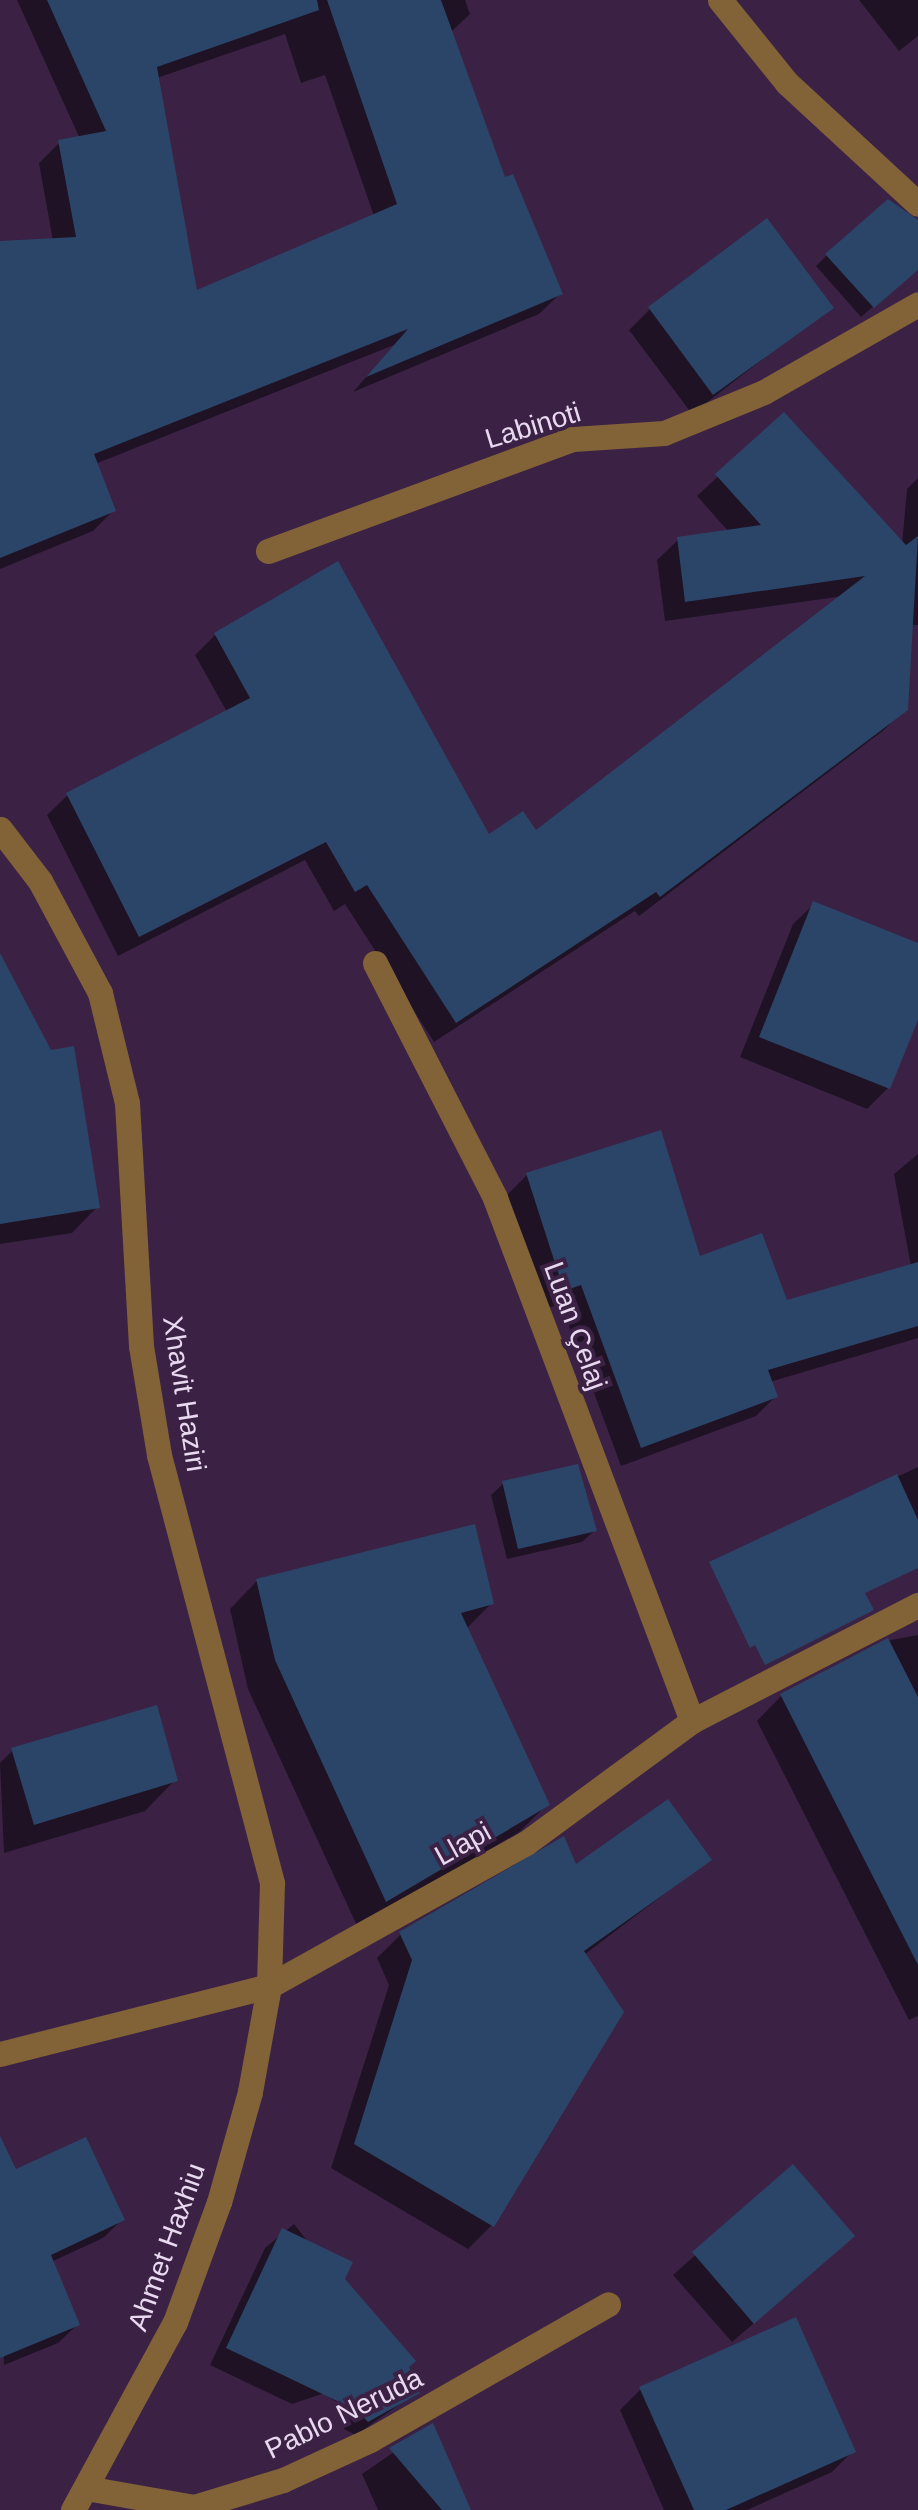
<!DOCTYPE html>
<html>
<head>
<meta charset="utf-8">
<style>
	body { margin:0 }
	#map { position:relative; width:918px; height:2510px; overflow:hidden; background:#3b2245; font-family:Helvetica,sans-serif }
	div>[style] { position:absolute }
	.shadow>* { inset:0; background:#0007 }
	.building>* { inset:0; background:#2a4568 }
	.minor>* { height:25px; margin:-12.5px; padding:0 12.5px; transform-origin:12.5px; border-radius:12.5px; background:#826337 }
	.tertiary>* { height:25px; margin:-12.5px; padding:0 12.5px; transform-origin:12.5px; border-radius:12.5px; background:#826337 }
	span { translate:-50% -50%; white-space:nowrap; text-align:center; line-height:1.15; -webkit-text-stroke:8px #3b2245; paint-order:stroke }
	.street-label { font-size:28px; color:#e9d9f0 }
</style>
</head>
<body>
<div id="map">
	<div class="shadow">
		<i style="clip-path:polygon(evenodd,17px 0,465px 0,470px 14px,450px 33px,503px 180px,560px 294px,539px 314px,353px 392px,394px 345px,95px 464px,113px 511px,93px 531px,0 569px,0 244px,53px 241px,39px 163px,60px 142px,80px 139px,17px 0,285px 34px,301px 83px,325px 75px,374px 216px,195px 293px,157px 78px,285px 34px)"></i>
		<i style="clip-path:polygon(859px 0,918px 0,918px 36px,899px 51px)"></i>
		<i style="clip-path:polygon(918px 233px,918px 268px,861px 317px,816px 266px,827px 255px)"></i>
		<i style="clip-path:polygon(830px 307px,692px 414px,629px 330px,650px 309px)"></i>
		<i style="clip-path:polygon(784px 415px,902px 545px,907px 489px,918px 478px,918px 625px,911px 625px,905px 709px,884px 730px,639px 916px,635px 911px,434px 1042px,345px 904px,334px 911px,305px 860px,118px 956px,47px 815px,68px 795px,227px 712px,195px 655px,215px 635px,488px 838px,535px 833px,844px 596px,665px 621px,657px 560px,678px 540px,729px 532px,697px 496px)"></i>
		<i style="clip-path:polygon(814px 904px,918px 946px,918px 1013px,888px 1088px,867px 1109px,740px 1057px,793px 924px)"></i>
		<i style="clip-path:polygon(0 958px,97px 1207px,72px 1233px,0 1244px)"></i>
		<i style="clip-path:polygon(918px 1154px,918px 1338px,770px 1382px,775px 1397px,756px 1416px,621px 1466px,561px 1304px,544px 1309px,507px 1195px,527px 1175px,786px 1303px,911px 1267px,894px 1174px)"></i>
		<i style="clip-path:polygon(918px 1467px,918px 1537px,797px 1524px)"></i>
		<i style="clip-path:polygon(503px 1484px,594px 1531px,582px 1542px,507px 1559px,491px 1495px)"></i>
		<i style="clip-path:polygon(257px 1581px,492px 1603px,466px 1629px,547px 1805px,519px 1832px,358px 1928px,248px 1689px,230px 1609px)"></i>
		<i style="clip-path:polygon(918px 1635px,918px 2016px,909px 2020px,757px 1721px,781px 1696px,891px 1640px)"></i>
		<i style="clip-path:polygon(13px 1750px,175px 1780px,145px 1811px,4px 1853px,0 1763px)"></i>
		<i style="clip-path:polygon(709px 1860px,584px 1955px,492px 2225px,468px 2249px,331px 2168px,389px 1985px,377px 1958px,401px 1934px,575px 1868px)"></i>
		<i style="clip-path:polygon(793px 2168px,831px 2257px,732px 2342px,673px 2275px)"></i>
		<i style="clip-path:polygon(0 2179px,122px 2220px,103px 2238px,51px 2262px,77px 2325px,58px 2343px,4px 2365px)"></i>
		<i style="clip-path:polygon(294px 2224px,406px 2367px,417px 2392px,356px 2435px,344px 2429px,328px 2392px,292px 2404px,210px 2365px,265px 2248px)"></i>
		<i style="clip-path:polygon(641px 2389px,853px 2451px,832px 2472px,747px 2510px,664px 2510px,620px 2410px)"></i>
		<i style="clip-path:polygon(432px 2426px,461px 2510px,378px 2510px,362px 2474px)"></i>
	</div>
	<div class="building">
		<i style="clip-path:polygon(47px 0,317px 0,319px 10px,157px 67px,197px 290px,397px 204px,327px 0,441px 0,505px 177px,513px 174px,563px 294px,366px 377px,408px 329px,94px 454px,116px 511px,0 558px,0 241px,76px 237px,58px 140px,106px 131px)"></i>
		<i style="clip-path:polygon(888px 199px,918px 220px,918px 270px,874px 308px,825px 254px)"></i>
		<i style="clip-path:polygon(767px 218px,834px 308px,713px 395px,648px 307px)"></i>
		<i style="clip-path:polygon(784px 412px,906px 545px,918px 536px,908px 710px,660px 897px,656px 892px,456px 1023px,367px 885px,355px 892px,326px 842px,139px 937px,66px 793px,250px 698px,214px 633px,338px 561px,489px 834px,523px 811px,536px 830px,865px 576px,685px 602px,677px 537px,761px 525px,715px 474px)"></i>
		<i style="clip-path:polygon(813px 901px,918px 943px,918px 1020px,890px 1089px,759px 1037px)"></i>
		<i style="clip-path:polygon(0 953px,51px 1050px,74px 1046px,100px 1208px,0 1224px)"></i>
		<i style="clip-path:polygon(661px 1130px,700px 1256px,762px 1233px,787px 1300px,918px 1262px,918px 1326px,768px 1370px,778px 1397px,641px 1448px,581px 1285px,564px 1291px,526px 1173px)"></i>
		<i style="clip-path:polygon(578px 1464px,597px 1531px,518px 1549px,502px 1481px)"></i>
		<i style="clip-path:polygon(897px 1474px,918px 1520px,918px 1568px,865px 1593px,874px 1610px,765px 1665px,755px 1645px,750px 1648px,709px 1562px)"></i>
		<i style="clip-path:polygon(475px 1524px,494px 1604px,461px 1613px,550px 1805px,386px 1902px,275px 1660px,256px 1579px)"></i>
		<i style="clip-path:polygon(888px 1638px,918px 1697px,918px 1965px,780px 1694px)"></i>
		<i style="clip-path:polygon(157px 1705px,178px 1781px,34px 1825px,11px 1748px)"></i>
		<i style="clip-path:polygon(668px 1799px,712px 1860px,584px 1951px,624px 2012px,494px 2227px,354px 2144px,412px 1960px,399px 1932px,564px 1836px,576px 1864px)"></i>
		<i style="clip-path:polygon(0 2136px,16px 2169px,86px 2137px,125px 2220px,51px 2255px,80px 2325px,0 2358px)"></i>
		<i style="clip-path:polygon(793px 2164px,855px 2236px,754px 2324px,692px 2252px)"></i>
		<i style="clip-path:polygon(282px 2228px,353px 2262px,345px 2279px,416px 2361px,409px 2367px,420px 2393px,368px 2422px,358px 2411px,226px 2348px)"></i>
		<i style="clip-path:polygon(796px 2317px,856px 2452px,726px 2510px,694px 2510px,639px 2387px)"></i>
		<i style="clip-path:polygon(433px 2423px,471px 2510px,442px 2510px,389px 2448px)"></i>
	</div>
	<div class="minor">
		<i style="left:720px;top:0;width:107px;rotate:51.1deg"></i>
		<i style="left:787px;top:83px;width:178px;rotate:42.7deg"></i>
		<i style="left:268px;top:551px;width:325px;rotate:-20.2deg"></i>
		<i style="left:573px;top:439px;width:91px;rotate:-3.8deg"></i>
		<i style="left:664px;top:433px;width:108px;rotate:-22.3deg"></i>
		<i style="left:764px;top:392px;width:177px;rotate:-29.7deg"></i>
		<i style="left:375px;top:963px;width:264px;rotate:62.9deg"></i>
		<i style="left:495px;top:1198px;width:559px;rotate:69.36deg"></i>
		<i style="left:0;top:2054px;width:277px;rotate:-14.2deg"></i>
		<i style="left:269px;top:1986px;width:294px;rotate:-29.1deg"></i>
		<i style="left:526px;top:1843px;width:206px;rotate:-36.3deg"></i>
		<i style="left:692px;top:1721px;width:254px;rotate:-27.2deg"></i>
		<i style="left:86px;top:2488px;width:110px;rotate:10deg"></i>
		<i style="left:194px;top:2507px;width:93px;rotate:-16.9deg"></i>
		<i style="left:283px;top:2480px;width:96px;rotate:-24.7deg"></i>
		<i style="left:370px;top:2440px;width:274px;rotate:-29.7deg"></i>
	</div>
	<div class="tertiary">
		<i style="left:0;top:829px;width:66px;rotate:52.4deg"></i>
		<i style="left:40px;top:881px;width:127px;rotate:61.8deg"></i>
		<i style="left:100px;top:993px;width:113px;rotate:76.2deg"></i>
		<i style="left:127px;top:1103px;width:243px;rotate:86.7deg"></i>
		<i style="left:141px;top:1346px;width:110px;rotate:80.6deg"></i>
		<i style="left:159px;top:1455px;width:443px;rotate:75.2deg"></i>
		<i style="left:272px;top:1883px;width:103px;rotate:91.7deg"></i>
		<i style="left:269px;top:1986px;width:108px;rotate:100.2deg"></i>
		<i style="left:250px;top:2092px;width:114px;rotate:105.7deg"></i>
		<i style="left:219px;top:2202px;width:128px;rotate:110.1deg"></i>
		<i style="left:175px;top:2322px;width:214px;rotate:118.5deg"></i>
	</div>
	<div class="street-label">
		<span style="left:533px;top:426px;rotate:-17deg">Labinoti</span>
		<span style="left:575px;top:1326px;rotate:70deg">Luan Çelaj</span>
		<span style="left:184px;top:1394px;rotate:81deg">Xhavit Haziri</span>
		<span style="left:463px;top:1844px;rotate:-29deg">Llapi</span>
		<span style="left:167px;top:2247px;rotate:-70deg">Ahmet Haxhiu</span>
		<span style="left:344px;top:2414px;rotate:-26deg">Pablo Neruda</span>
	</div>
</div>
</body>
</html>
